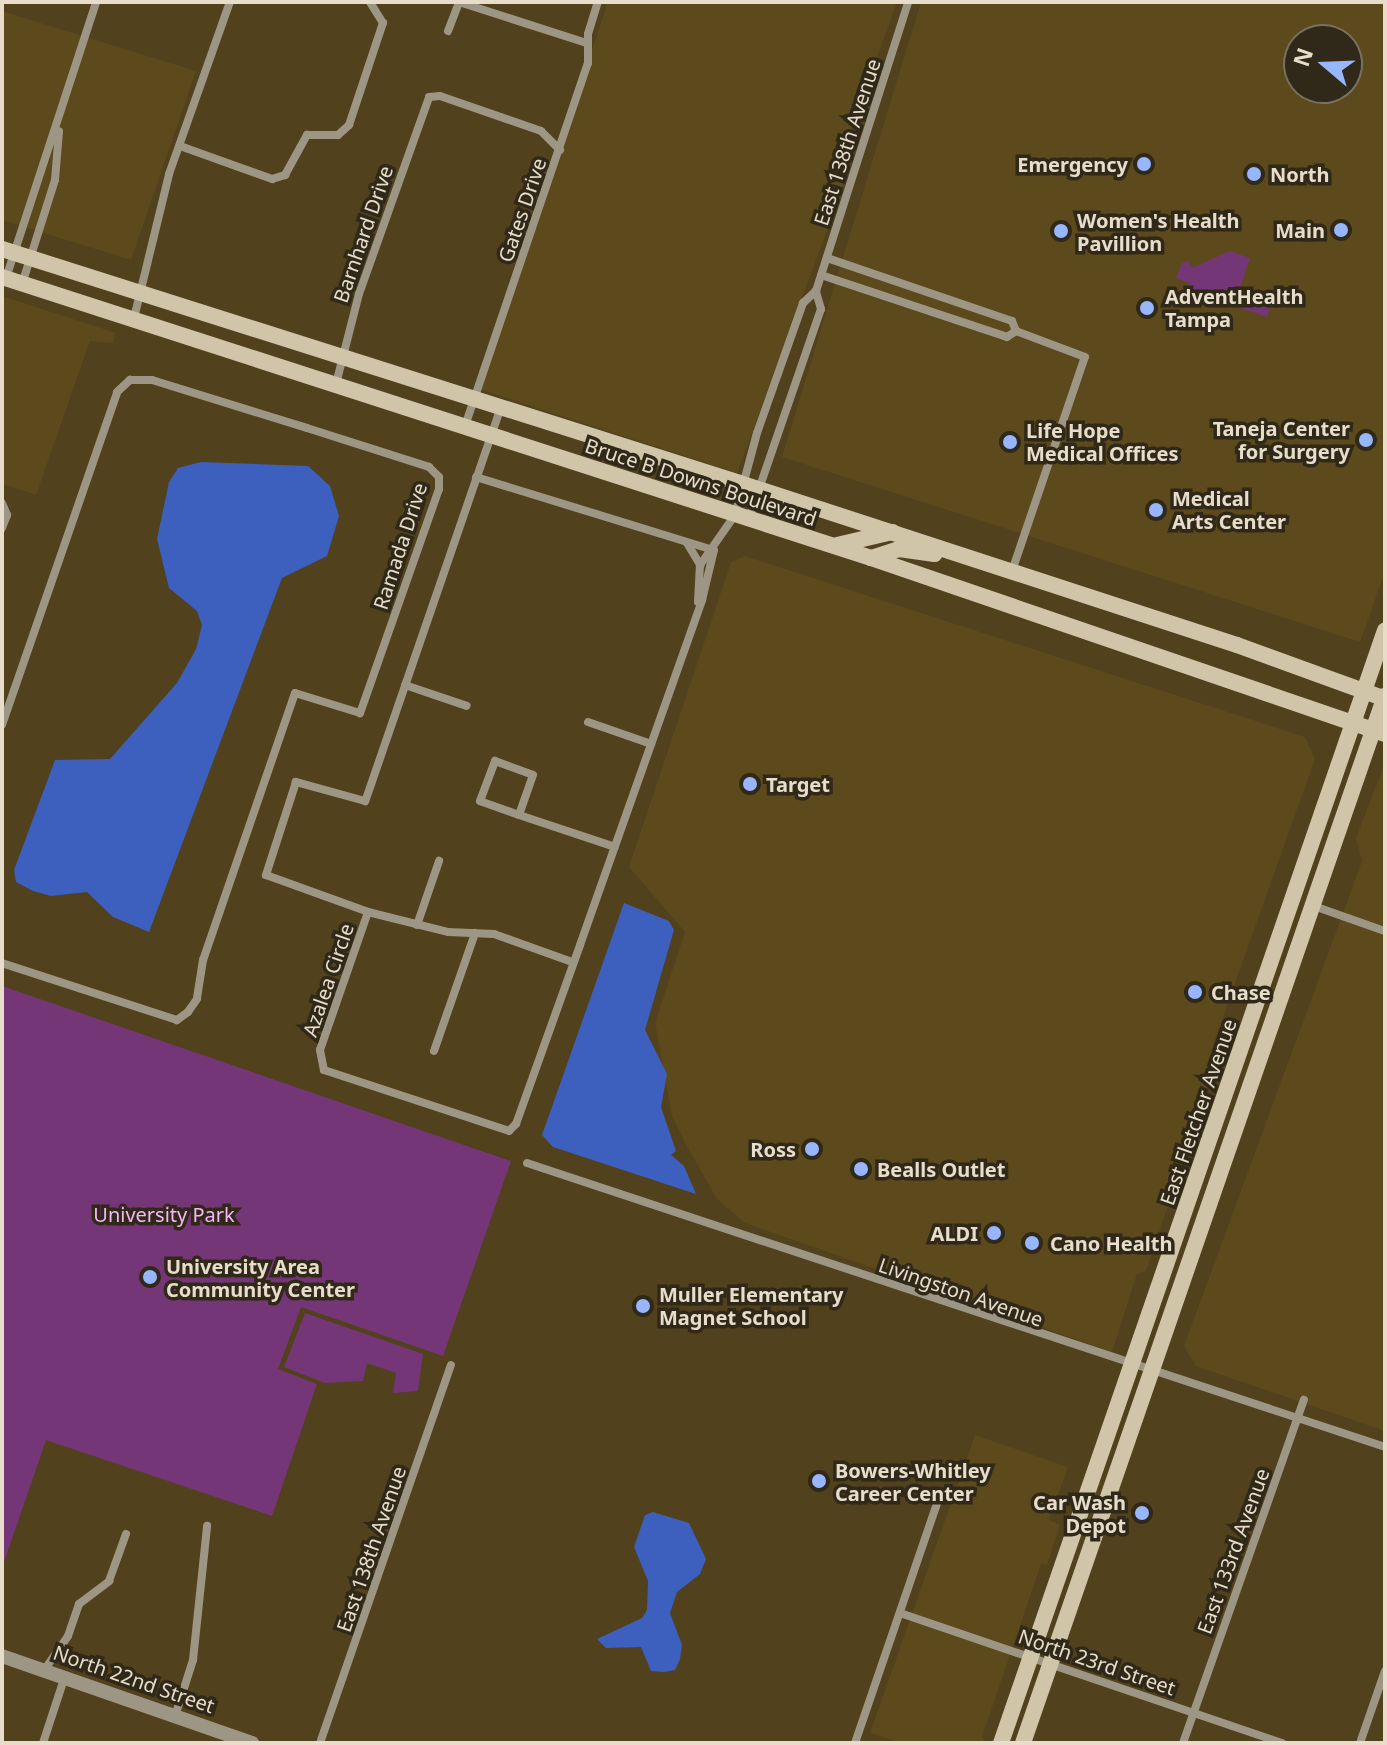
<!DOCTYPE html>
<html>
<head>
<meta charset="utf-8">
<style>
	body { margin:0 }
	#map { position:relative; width:1387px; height:1745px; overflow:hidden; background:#51411d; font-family:"Noto Sans",sans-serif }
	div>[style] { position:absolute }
	.built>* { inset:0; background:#5c491c }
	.green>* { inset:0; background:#753678 }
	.water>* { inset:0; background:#3d60be }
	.minor>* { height:8px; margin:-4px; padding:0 4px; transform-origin:4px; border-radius:4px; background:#9e9685 }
	.tertiary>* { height:14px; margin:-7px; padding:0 7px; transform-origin:7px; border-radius:7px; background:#9e9685 }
	.secondary>* { height:16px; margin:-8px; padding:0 8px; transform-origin:8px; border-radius:8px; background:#d0c4a9 }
	.dots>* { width:22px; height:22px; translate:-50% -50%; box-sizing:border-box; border:4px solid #302919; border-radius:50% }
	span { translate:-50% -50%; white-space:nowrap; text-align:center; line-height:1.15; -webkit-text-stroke:7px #302919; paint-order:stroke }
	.street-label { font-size:20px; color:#e7ddca }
	.poi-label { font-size:20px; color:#e7ddca; font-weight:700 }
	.right { translate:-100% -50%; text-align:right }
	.left { translate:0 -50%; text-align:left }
	.park-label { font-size:20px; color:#f5b6f7 }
	.frame { position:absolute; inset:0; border:4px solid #e7ddca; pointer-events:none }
	.north { position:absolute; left:1283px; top:24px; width:80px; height:80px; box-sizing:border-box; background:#302919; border:2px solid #797160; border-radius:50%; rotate:289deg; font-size:22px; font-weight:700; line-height:32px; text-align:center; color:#e7ddca }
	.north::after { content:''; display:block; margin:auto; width:28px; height:36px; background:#97b6fd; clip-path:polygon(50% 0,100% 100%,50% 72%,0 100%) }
</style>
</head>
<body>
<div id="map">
	<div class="built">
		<i style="clip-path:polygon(608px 2px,897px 2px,845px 146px,855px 149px,836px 206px,737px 473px,479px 389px)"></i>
		<i style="clip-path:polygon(evenodd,921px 2px,1385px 2px,1385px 572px,1360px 642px,782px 457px,921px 2px,1299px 40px,1347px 40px,1347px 88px,1299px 88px,1299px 40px)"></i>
		<i style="clip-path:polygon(2px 11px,196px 71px,131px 260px,2px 220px)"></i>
		<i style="clip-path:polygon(2px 296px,116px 333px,113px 343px,90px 341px,36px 495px,2px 484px)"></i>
		<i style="clip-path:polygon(745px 556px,1305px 737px,1315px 759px,1213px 1045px,1217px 1060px,1146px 1271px,1137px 1274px,1112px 1352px,745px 1223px,717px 1199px,686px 1145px,672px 1116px,655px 1023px,685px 932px,629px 867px,731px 562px)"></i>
		<i style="clip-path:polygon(1385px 763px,1385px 1431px,1196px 1366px,1184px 1346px,1362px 861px,1356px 838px)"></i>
		<i style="clip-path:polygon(975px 1435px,1068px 1467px,1049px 1520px,1060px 1525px,1047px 1565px,1041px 1564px,982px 1737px,987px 1743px,902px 1743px,870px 1733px)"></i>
	</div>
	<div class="green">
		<i style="clip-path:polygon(1230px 251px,1250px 258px,1238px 294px,1270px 305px,1267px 317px,1187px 290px,1189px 283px,1176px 278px,1182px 263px,1188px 261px,1192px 268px)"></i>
		<i style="clip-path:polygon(2px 986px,511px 1161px,443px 1356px,301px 1307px,278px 1369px,317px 1384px,272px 1516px,46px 1440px,2px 1568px)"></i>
		<i style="clip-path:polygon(305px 1313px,423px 1354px,418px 1391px,393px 1393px,396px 1373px,367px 1363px,363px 1381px,325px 1383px,284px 1367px)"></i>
	</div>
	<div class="water">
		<i style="clip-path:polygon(201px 462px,308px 466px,330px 486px,339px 516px,327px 556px,282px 578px,149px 932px,113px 917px,87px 892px,51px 896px,33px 891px,16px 882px,14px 870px,55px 760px,110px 759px,177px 683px,196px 649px,202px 625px,197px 611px,169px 588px,157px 539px,169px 482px,178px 468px)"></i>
		<i style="clip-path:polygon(624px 903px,669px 921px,674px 930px,645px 1030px,667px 1074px,661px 1107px,676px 1151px,671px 1155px,684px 1166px,696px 1194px,553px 1147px,542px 1135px)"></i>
		<i style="clip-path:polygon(653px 1512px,689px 1523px,706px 1559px,700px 1574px,677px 1592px,670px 1613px,682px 1645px,680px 1659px,675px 1670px,664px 1672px,651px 1671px,641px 1647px,606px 1648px,597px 1639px,642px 1618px,647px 1610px,648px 1581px,634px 1547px,645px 1515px)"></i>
	</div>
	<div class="minor">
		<i style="left:459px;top:2px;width:134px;rotate:17.8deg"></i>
		<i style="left:448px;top:31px;width:31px;rotate:-69deg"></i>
		<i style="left:180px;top:146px;width:98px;rotate:19.7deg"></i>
		<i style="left:272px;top:179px;width:14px;rotate:-17deg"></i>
		<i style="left:285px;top:175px;width:46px;rotate:-61.2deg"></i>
		<i style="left:307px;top:135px;width:31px"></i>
		<i style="left:338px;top:135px;width:15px;rotate:-42deg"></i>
		<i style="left:349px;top:125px;width:108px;rotate:-71.6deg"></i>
		<i style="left:383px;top:23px;width:25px;rotate:-122deg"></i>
		<i style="left:821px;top:275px;width:196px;rotate:18.4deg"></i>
		<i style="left:1007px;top:337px;width:11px;rotate:-34deg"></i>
		<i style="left:1016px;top:331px;width:11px;rotate:-112deg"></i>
		<i style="left:1012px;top:321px;width:195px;rotate:-161.2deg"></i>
		<i style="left:6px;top:278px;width:290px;rotate:-71.9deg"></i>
		<i style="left:22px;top:284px;width:109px;rotate:-72.4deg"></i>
		<i style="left:55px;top:180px;width:49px;rotate:-85.3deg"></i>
		<i style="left:134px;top:318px;width:148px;rotate:-76.3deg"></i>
		<i style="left:169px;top:174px;width:182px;rotate:-70.5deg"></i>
		<i style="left:336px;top:384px;width:93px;rotate:-75.7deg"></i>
		<i style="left:359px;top:294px;width:209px;rotate:-70.4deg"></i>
		<i style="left:429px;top:97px;width:11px;rotate:-5deg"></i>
		<i style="left:440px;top:96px;width:107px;rotate:19.1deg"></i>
		<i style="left:541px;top:131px;width:27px;rotate:45deg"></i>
		<i style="left:501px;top:407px;width:417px;rotate:109deg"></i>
		<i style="left:365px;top:801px;width:72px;rotate:-164.6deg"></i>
		<i style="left:296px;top:782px;width:98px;rotate:107.9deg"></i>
		<i style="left:266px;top:875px;width:109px;rotate:19.9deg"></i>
		<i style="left:368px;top:912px;width:82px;rotate:14deg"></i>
		<i style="left:448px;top:932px;width:46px;rotate:2.5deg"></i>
		<i style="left:494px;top:934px;width:83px;rotate:19.7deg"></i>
		<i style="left:465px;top:426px;width:383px;rotate:-71.3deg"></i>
		<i style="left:588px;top:63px;width:29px;rotate:-90deg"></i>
		<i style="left:588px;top:34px;width:34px;rotate:-73deg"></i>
		<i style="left:476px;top:477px;width:249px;rotate:17.1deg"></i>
		<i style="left:2px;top:503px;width:13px;rotate:67deg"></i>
		<i style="left:7px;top:515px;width:14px;rotate:111deg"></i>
		<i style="left:749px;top:518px;width:221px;rotate:-71deg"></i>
		<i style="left:821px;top:309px;width:19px;rotate:-106deg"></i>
		<i style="left:687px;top:543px;width:26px;rotate:59deg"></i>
		<i style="left:1012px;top:571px;width:226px;rotate:-71.2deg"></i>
		<i style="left:1085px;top:357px;width:74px;rotate:-159.4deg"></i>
		<i style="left:698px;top:602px;width:37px;rotate:-87deg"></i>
		<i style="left:700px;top:565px;width:61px;rotate:-55deg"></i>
		<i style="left:735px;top:515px;width:85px;rotate:-75deg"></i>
		<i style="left:757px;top:433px;width:138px;rotate:-70.5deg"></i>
		<i style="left:803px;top:303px;width:18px;rotate:-43deg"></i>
		<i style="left:816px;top:291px;width:303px;rotate:-72.3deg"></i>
		<i style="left:405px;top:685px;width:65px;rotate:18.7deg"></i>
		<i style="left:588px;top:722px;width:67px;rotate:19.2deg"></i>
		<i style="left:2px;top:725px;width:352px;rotate:-70.9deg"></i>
		<i style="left:117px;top:392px;width:18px;rotate:-43deg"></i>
		<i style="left:130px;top:380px;width:22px"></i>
		<i style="left:152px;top:380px;width:162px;rotate:17.2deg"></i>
		<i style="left:307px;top:428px;width:128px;rotate:17.7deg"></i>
		<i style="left:429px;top:467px;width:14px;rotate:45deg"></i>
		<i style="left:439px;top:477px;width:12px;rotate:90deg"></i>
		<i style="left:439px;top:489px;width:238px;rotate:109.4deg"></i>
		<i style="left:360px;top:713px;width:68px;rotate:-162.9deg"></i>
		<i style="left:295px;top:693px;width:282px;rotate:109deg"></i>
		<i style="left:203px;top:960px;width:39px;rotate:99deg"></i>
		<i style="left:197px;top:999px;width:16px;rotate:125deg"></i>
		<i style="left:188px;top:1012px;width:14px;rotate:144deg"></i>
		<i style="left:177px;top:1020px;width:184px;rotate:-162deg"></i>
		<i style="left:519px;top:815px;width:41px;rotate:-160.3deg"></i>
		<i style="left:480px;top:801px;width:43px;rotate:-69.4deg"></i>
		<i style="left:495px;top:761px;width:40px;rotate:20.2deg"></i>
		<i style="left:533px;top:775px;width:42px;rotate:109.3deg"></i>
		<i style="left:519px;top:815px;width:101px;rotate:18.4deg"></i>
		<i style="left:1311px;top:905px;width:78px;rotate:19.4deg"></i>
		<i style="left:368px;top:912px;width:146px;rotate:109.2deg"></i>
		<i style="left:320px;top:1050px;width:20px;rotate:79deg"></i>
		<i style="left:324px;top:1070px;width:195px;rotate:18.2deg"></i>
		<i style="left:509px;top:1131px;width:10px;rotate:-45deg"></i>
		<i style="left:516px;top:1124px;width:190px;rotate:-70.3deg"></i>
		<i style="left:580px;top:945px;width:366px;rotate:-70.5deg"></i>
		<i style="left:702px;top:600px;width:51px;rotate:-76.5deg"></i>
		<i style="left:417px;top:925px;width:68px;rotate:-71deg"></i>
		<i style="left:434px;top:1051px;width:125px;rotate:-70.8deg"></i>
		<i style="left:527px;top:1163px;width:904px;rotate:18.31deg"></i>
		<i style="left:900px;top:1613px;width:404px;rotate:18.8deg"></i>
		<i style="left:45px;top:1669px;width:40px;rotate:-55.1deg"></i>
		<i style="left:68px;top:1636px;width:34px;rotate:-71deg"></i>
		<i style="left:79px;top:1604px;width:38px;rotate:-37deg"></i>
		<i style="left:109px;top:1581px;width:50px;rotate:-70.1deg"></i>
		<i style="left:176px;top:1713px;width:56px;rotate:-72.2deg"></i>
		<i style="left:193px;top:1660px;width:135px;rotate:-84deg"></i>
		<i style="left:43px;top:1743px;width:71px;rotate:-71.8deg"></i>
		<i style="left:320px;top:1743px;width:400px;rotate:-70.9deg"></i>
		<i style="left:855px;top:1743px;width:253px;rotate:-71.1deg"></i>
		<i style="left:1183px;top:1743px;width:364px;rotate:-70.6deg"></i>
		<i style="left:1360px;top:1743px;width:76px;rotate:-70.9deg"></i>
	</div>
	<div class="tertiary">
		<i style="left:2px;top:1656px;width:265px;rotate:19.2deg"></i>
	</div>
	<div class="secondary">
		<i style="left:2px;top:249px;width:774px;rotate:17.59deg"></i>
		<i style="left:740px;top:483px;width:523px;rotate:18.05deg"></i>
		<i style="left:1237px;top:645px;width:158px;rotate:20deg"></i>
		<i style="left:2px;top:277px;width:913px;rotate:17.92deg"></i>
		<i style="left:871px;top:558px;width:543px;rotate:18.9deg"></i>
		<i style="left:837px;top:545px;width:57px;rotate:-13.1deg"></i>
		<i style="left:871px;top:558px;width:29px;rotate:-18deg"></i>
		<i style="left:899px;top:549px;width:36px;rotate:8deg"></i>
		<i style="left:1001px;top:1743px;width:1177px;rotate:-70.96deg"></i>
		<i style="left:1023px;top:1743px;width:1108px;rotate:-70.93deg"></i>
	</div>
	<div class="dots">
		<i style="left:1144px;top:164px;background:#97b6fd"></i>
		<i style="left:1254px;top:174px;background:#97b6fd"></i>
		<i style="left:1341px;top:230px;background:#97b6fd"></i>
		<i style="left:1061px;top:231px;background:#97b6fd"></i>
		<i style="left:1147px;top:308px;background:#97b6fd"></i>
		<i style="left:1366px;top:440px;background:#97b6fd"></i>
		<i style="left:1010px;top:442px;background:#97b6fd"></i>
		<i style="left:1156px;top:510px;background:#97b6fd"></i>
		<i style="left:750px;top:784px;background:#97b6fd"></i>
		<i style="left:1195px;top:992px;background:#97b6fd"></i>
		<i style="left:812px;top:1149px;background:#97b6fd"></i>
		<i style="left:861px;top:1169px;background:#97b6fd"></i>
		<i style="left:994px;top:1233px;background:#97b6fd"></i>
		<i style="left:1032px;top:1243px;background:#97b6fd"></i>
		<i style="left:150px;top:1277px;background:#97b6fd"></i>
		<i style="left:643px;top:1306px;background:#97b6fd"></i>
		<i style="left:819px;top:1481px;background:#97b6fd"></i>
		<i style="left:1142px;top:1513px;background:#97b6fd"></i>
	</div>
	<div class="street-label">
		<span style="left:847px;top:142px;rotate:-72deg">East 138th Avenue</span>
		<span style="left:522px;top:210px;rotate:-71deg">Gates Drive</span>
		<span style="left:363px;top:234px;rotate:-71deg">Barnhard Drive</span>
		<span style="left:701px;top:482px;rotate:18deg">Bruce B Downs Boulevard</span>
		<span style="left:400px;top:546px;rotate:-72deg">Ramada Drive</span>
		<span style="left:328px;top:980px;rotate:-71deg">Azalea Circle</span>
		<span style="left:1198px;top:1112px;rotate:-71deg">East Fletcher Avenue</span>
		<span style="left:961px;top:1292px;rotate:19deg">Livingston Avenue</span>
		<span style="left:371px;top:1549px;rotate:-71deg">East 138th Avenue</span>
		<span style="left:1233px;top:1551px;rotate:-70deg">East 133rd Avenue</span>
		<span style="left:1097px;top:1662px;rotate:19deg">North 23rd Street</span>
		<span style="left:134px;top:1679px;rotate:19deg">North 22nd Street</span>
	</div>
	<div class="poi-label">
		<span class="right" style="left:1128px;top:164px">Emergency</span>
		<span class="left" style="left:1270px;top:174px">North</span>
		<span class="left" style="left:1077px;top:232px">Women's Health<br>Pavillion</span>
		<span class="right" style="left:1325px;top:230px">Main</span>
		<span class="left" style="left:1165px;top:308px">AdventHealth<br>Tampa</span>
		<span class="right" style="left:1350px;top:440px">Taneja Center<br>for Surgery</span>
		<span class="left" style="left:1026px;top:442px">Life Hope<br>Medical Offices</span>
		<span class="left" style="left:1172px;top:510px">Medical<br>Arts Center</span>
		<span class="left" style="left:766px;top:784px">Target</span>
		<span class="left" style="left:1211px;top:992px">Chase</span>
		<span class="right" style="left:796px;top:1149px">Ross</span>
		<span class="left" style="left:877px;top:1169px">Bealls Outlet</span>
		<span class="right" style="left:978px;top:1233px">ALDI</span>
		<span class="left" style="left:1050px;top:1243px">Cano Health</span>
		<span class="left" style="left:166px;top:1278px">University Area<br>Community Center</span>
		<span class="left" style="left:659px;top:1306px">Muller Elementary<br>Magnet School</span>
		<span class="left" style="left:835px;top:1482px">Bowers-Whitley<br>Career Center</span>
		<span class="right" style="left:1126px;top:1514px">Car Wash<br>Depot</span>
	</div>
	<div class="park-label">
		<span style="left:164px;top:1214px">University Park</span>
	</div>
	<div class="frame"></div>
	<div class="north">N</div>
</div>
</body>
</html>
